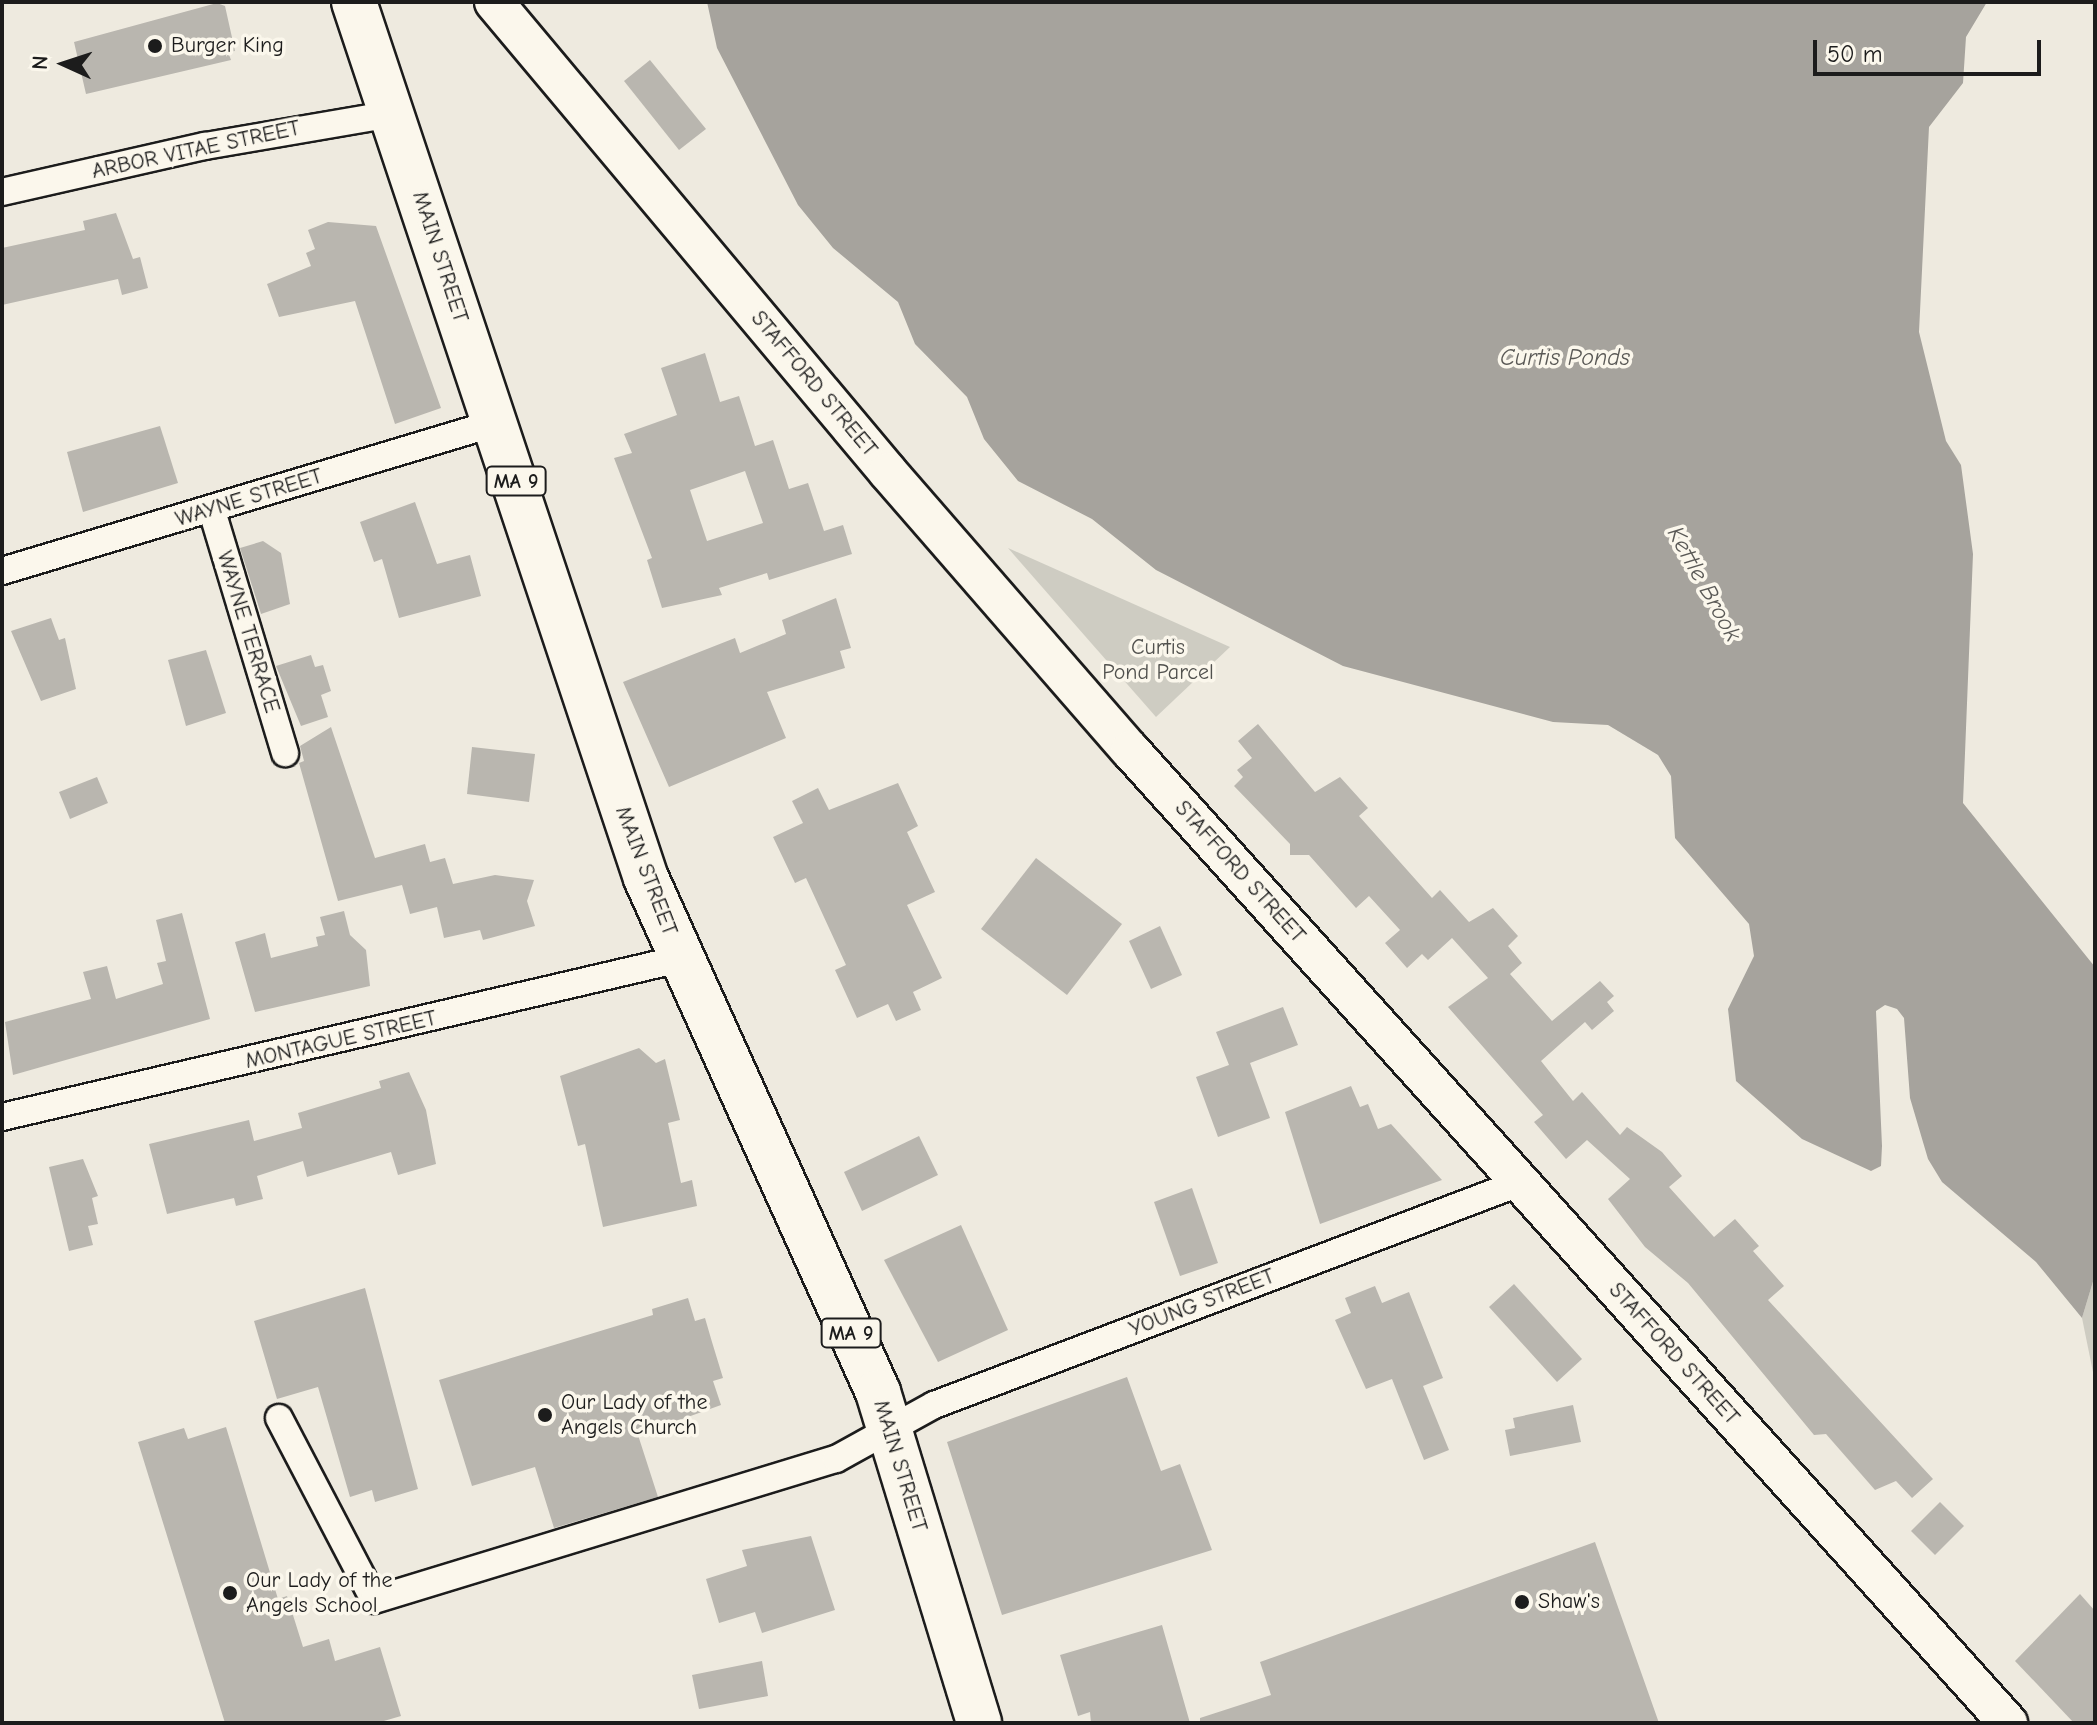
<!DOCTYPE html>
<html>
<head>
<meta charset="utf-8">
<style>
	body { margin:0 }
	#map { position:relative; width:2097px; height:1725px; overflow:hidden; background:#eeeadf; font-family:"Comic Neue",sans-serif }
	div>[style] { position:absolute }
	.green>* { inset:0; background:#ceccc2 }
	.water>* { inset:0; background:#a6a39d }
	.building>* { inset:0; background:#b9b6af }
	.roads { filter:drop-shadow(2px 0 #1c1c1c) drop-shadow(-2px 0 #1c1c1c) drop-shadow(0 2px #1c1c1c) drop-shadow(0 -2px #1c1c1c) }
	.street>* { height:26px; margin:-13px; padding:0 13px; transform-origin:13px; border-radius:13px; background:#fbf7ec }
	.secondary>* { height:38px; margin:-19px; padding:0 19px; transform-origin:19px; border-radius:19px; background:#fbf7ec }
	.highway>* { height:44px; margin:-22px; padding:0 22px; transform-origin:22px; border-radius:22px; background:#fbf7ec }
	.dots>* { width:22px; height:22px; translate:-50% -50%; box-sizing:border-box; border:4px solid #fbf7ec; border-radius:50% }
	span { translate:-50% -50%; white-space:nowrap; text-align:center; line-height:1.15; -webkit-text-stroke:7px #fbf7ec; paint-order:stroke }
	.shield-label span { padding:2px 6px; background:#fbf7ec; border:2px solid; border-radius:6px; -webkit-text-stroke-width:0 }
	.shield-label { font-size:20px; color:#1c1c1c; font-weight:700 }
	.poi-label { font-size:22px; color:#1c1c1c }
	.left { translate:0 -50%; text-align:left }
	.street-label { font-size:22px; color:#1c1c1c }
	.park-label { font-size:22px; color:#51514e }
	.water-label { font-size:24px; color:#5a5956; font-style:italic }
	.frame { position:absolute; inset:0; border:4px solid #1c1c1c; pointer-events:none }
	.north { position:absolute; left:24px; top:24px; width:80px; height:80px; -webkit-text-stroke:6px #fbf7ec; paint-order:stroke; rotate:273deg; font-size:22px; font-weight:700; line-height:32px; text-align:center; color:#1c1c1c }
	.north::after { content:''; display:block; margin:auto; width:28px; height:36px; background:#1c1c1c; clip-path:polygon(50% 0,100% 100%,50% 72%,0 100%) }
	.scale { position:absolute; left:1813px; top:40px; width:228px; height:36px; box-sizing:border-box; border:4px solid #1c1c1c; border-top:0; padding-left:10px; font-size:24px; line-height:28px; white-space:nowrap; color:#1c1c1c; -webkit-text-stroke:6px #fbf7ec; paint-order:stroke }
</style>
</head>
<body>
<div id="map">
	<div class="green">
		<i style="clip-path:polygon(1008px 548px,1230px 647px,1156px 717px)"></i>
		<i style="clip-path:polygon(2095px 1275px,2095px 1382px,2082px 1318px)"></i>
	</div>
	<div class="water">
		<i style="clip-path:polygon(707px 2px,1987px 2px,1966px 37px,1963px 83px,1929px 127px,1919px 332px,1946px 441px,1961px 465px,1973px 554px,1963px 803px,2095px 967px,2095px 1275px,2082px 1318px,2036px 1262px,1942px 1182px,1928px 1159px,1910px 1098px,1904px 1018px,1897px 1009px,1885px 1005px,1876px 1011px,1882px 1146px,1881px 1166px,1871px 1171px,1802px 1139px,1736px 1081px,1728px 1009px,1754px 956px,1749px 924px,1675px 838px,1671px 776px,1658px 755px,1608px 725px,1553px 722px,1343px 666px,1156px 570px,1092px 519px,1018px 481px,984px 439px,967px 397px,915px 344px,898px 302px,833px 248px,798px 205px,717px 48px)"></i>
	</div>
	<div class="building">
		<i style="clip-path:polygon(217px 3px,225px 6px,235px 51px,228px 52px,231px 60px,86px 94px,74px 42px)"></i>
		<i style="clip-path:polygon(650px 60px,706px 129px,679px 150px,624px 81px)"></i>
		<i style="clip-path:polygon(116px 213px,133px 259px,140px 257px,148px 288px,122px 295px,118px 279px,2px 305px,2px 248px,85px 230px,83px 221px)"></i>
		<i style="clip-path:polygon(328px 222px,376px 226px,441px 408px,395px 424px,355px 301px,279px 317px,267px 284px,311px 266px,306px 253px,315px 249px,308px 230px)"></i>
		<i style="clip-path:polygon(evenodd,705px 353px,720px 402px,739px 396px,755px 446px,773px 440px,789px 489px,808px 483px,824px 531px,843px 525px,852px 554px,769px 580px,767px 573px,719px 588px,722px 595px,662px 608px,647px 560px,652px 558px,614px 458px,632px 453px,624px 434px,677px 415px,661px 368px,705px 353px,745px 471px,763px 523px,707px 541px,690px 490px,745px 471px)"></i>
		<i style="clip-path:polygon(160px 426px,178px 483px,83px 512px,67px 452px)"></i>
		<i style="clip-path:polygon(415px 502px,437px 564px,470px 555px,481px 596px,399px 618px,382px 559px,374px 562px,360px 522px)"></i>
		<i style="clip-path:polygon(263px 541px,281px 553px,290px 604px,261px 614px,240px 548px)"></i>
		<i style="clip-path:polygon(836px 598px,851px 648px,840px 651px,845px 668px,767px 692px,786px 738px,669px 787px,623px 682px,735px 638px,740px 653px,786px 634px,782px 620px)"></i>
		<i style="clip-path:polygon(51px 618px,59px 640px,65px 638px,76px 689px,41px 701px,11px 631px)"></i>
		<i style="clip-path:polygon(206px 650px,226px 713px,186px 726px,168px 660px)"></i>
		<i style="clip-path:polygon(311px 655px,315px 667px,323px 665px,331px 691px,321px 695px,328px 717px,301px 726px,276px 666px)"></i>
		<i style="clip-path:polygon(1258px 724px,1315px 792px,1340px 777px,1368px 808px,1359px 816px,1432px 898px,1440px 890px,1469px 922px,1493px 908px,1518px 936px,1508px 946px,1522px 963px,1510px 974px,1552px 1021px,1600px 981px,1614px 996px,1607px 1002px,1614px 1011px,1592px 1030px,1585px 1022px,1541px 1061px,1573px 1101px,1582px 1092px,1620px 1135px,1627px 1127px,1662px 1152px,1682px 1176px,1669px 1187px,1714px 1237px,1735px 1219px,1759px 1246px,1753px 1251px,1784px 1286px,1768px 1300px,1933px 1479px,1912px 1498px,1896px 1481px,1875px 1490px,1826px 1434px,1814px 1435px,1688px 1283px,1645px 1247px,1608px 1199px,1630px 1179px,1587px 1140px,1566px 1159px,1534px 1122px,1543px 1115px,1448px 1007px,1488px 978px,1452px 938px,1428px 960px,1422px 954px,1407px 968px,1385px 943px,1400px 930px,1369px 896px,1356px 908px,1309px 855px,1290px 855px,1290px 844px,1234px 786px,1243px 777px,1237px 770px,1252px 758px,1238px 741px)"></i>
		<i style="clip-path:polygon(331px 727px,375px 858px,425px 844px,430px 862px,445px 858px,453px 884px,495px 875px,534px 880px,527px 901px,535px 926px,483px 940px,480px 930px,444px 938px,437px 907px,410px 914px,402px 885px,338px 901px,299px 763px,304px 761px,300px 746px)"></i>
		<i style="clip-path:polygon(472px 747px,535px 754px,529px 802px,467px 794px)"></i>
		<i style="clip-path:polygon(97px 777px,108px 803px,70px 819px,59px 792px)"></i>
		<i style="clip-path:polygon(898px 783px,918px 826px,907px 832px,935px 892px,907px 905px,942px 978px,913px 992px,921px 1010px,896px 1021px,888px 1004px,857px 1018px,835px 970px,846px 965px,806px 878px,795px 883px,773px 837px,803px 823px,792px 801px,818px 788px,829px 810px)"></i>
		<i style="clip-path:polygon(1036px 858px,1122px 924px,1067px 995px,981px 929px)"></i>
		<i style="clip-path:polygon(344px 911px,350px 935px,366px 950px,370px 986px,255px 1012px,235px 942px,265px 933px,271px 958px,318px 946px,316px 937px,325px 935px,320px 917px)"></i>
		<i style="clip-path:polygon(182px 913px,210px 1019px,13px 1075px,5px 1022px,91px 999px,83px 972px,107px 966px,116px 999px,163px 984px,157px 963px,166px 961px,156px 920px)"></i>
		<i style="clip-path:polygon(1160px 926px,1182px 975px,1151px 989px,1129px 941px)"></i>
		<i style="clip-path:polygon(1283px 1007px,1298px 1045px,1250px 1063px,1270px 1118px,1218px 1137px,1196px 1077px,1229px 1065px,1216px 1032px)"></i>
		<i style="clip-path:polygon(639px 1048px,656px 1063px,665px 1059px,680px 1120px,668px 1123px,681px 1183px,692px 1180px,697px 1206px,603px 1227px,585px 1144px,578px 1146px,560px 1076px)"></i>
		<i style="clip-path:polygon(409px 1072px,426px 1110px,436px 1164px,398px 1175px,391px 1152px,307px 1177px,303px 1161px,257px 1176px,263px 1199px,236px 1206px,234px 1198px,167px 1214px,149px 1144px,249px 1120px,254px 1141px,302px 1128px,298px 1113px,381px 1088px,379px 1081px)"></i>
		<i style="clip-path:polygon(1351px 1086px,1360px 1107px,1368px 1104px,1378px 1129px,1391px 1124px,1442px 1180px,1320px 1224px,1285px 1112px)"></i>
		<i style="clip-path:polygon(919px 1136px,938px 1175px,862px 1211px,844px 1172px)"></i>
		<i style="clip-path:polygon(83px 1159px,98px 1196px,92px 1198px,98px 1224px,88px 1226px,93px 1245px,69px 1251px,49px 1167px)"></i>
		<i style="clip-path:polygon(1192px 1188px,1218px 1263px,1180px 1276px,1154px 1202px)"></i>
		<i style="clip-path:polygon(961px 1225px,1008px 1330px,938px 1362px,884px 1260px)"></i>
		<i style="clip-path:polygon(1514px 1284px,1582px 1359px,1557px 1382px,1489px 1307px)"></i>
		<i style="clip-path:polygon(1375px 1286px,1382px 1303px,1409px 1292px,1443px 1378px,1423px 1386px,1449px 1450px,1424px 1460px,1392px 1379px,1366px 1389px,1335px 1320px,1351px 1313px,1345px 1298px)"></i>
		<i style="clip-path:polygon(365px 1288px,418px 1489px,375px 1502px,372px 1490px,350px 1497px,318px 1387px,277px 1399px,254px 1321px)"></i>
		<i style="clip-path:polygon(688px 1298px,695px 1321px,705px 1318px,712px 1342px,723px 1378px,713px 1381px,721px 1405px,638px 1435px,658px 1497px,554px 1528px,535px 1467px,472px 1486px,439px 1380px,653px 1315px,652px 1309px)"></i>
		<i style="clip-path:polygon(1127px 1377px,1161px 1471px,1180px 1464px,1212px 1550px,1002px 1615px,947px 1442px)"></i>
		<i style="clip-path:polygon(1573px 1405px,1581px 1442px,1510px 1456px,1505px 1430px,1515px 1428px,1513px 1418px)"></i>
		<i style="clip-path:polygon(226px 1427px,278px 1599px,287px 1596px,303px 1647px,329px 1639px,335px 1661px,380px 1647px,401px 1716px,377px 1723px,225px 1723px,138px 1442px,184px 1428px,188px 1439px)"></i>
		<i style="clip-path:polygon(1940px 1502px,1964px 1526px,1935px 1555px,1911px 1531px)"></i>
		<i style="clip-path:polygon(811px 1536px,835px 1610px,762px 1633px,755px 1612px,719px 1623px,706px 1579px,747px 1566px,742px 1550px)"></i>
		<i style="clip-path:polygon(1595px 1542px,1659px 1723px,1200px 1723px,1200px 1718px,1271px 1695px,1260px 1662px)"></i>
		<i style="clip-path:polygon(2080px 1594px,2095px 1611px,2095px 1723px,2074px 1723px,2015px 1661px)"></i>
		<i style="clip-path:polygon(1162px 1625px,1190px 1723px,1091px 1723px,1090px 1712px,1078px 1716px,1060px 1655px)"></i>
		<i style="clip-path:polygon(762px 1661px,768px 1696px,699px 1709px,692px 1675px)"></i>
	</div>
	<div class="roads">
		<div class="street">
			<i style="left:2px;top:192px;width:208px;rotate:-12.8deg"></i>
			<i style="left:205px;top:146px;width:190px;rotate:-9.7deg"></i>
			<i style="left:212px;top:511px;width:253px;rotate:73.2deg"></i>
			<i style="left:2px;top:571px;width:515px;rotate:-16.71deg"></i>
			<i style="left:2px;top:1117px;width:696px;rotate:-13.12deg"></i>
			<i style="left:279px;top:1418px;width:205px;rotate:62.4deg"></i>
			<i style="left:374px;top:1600px;width:483px;rotate:-17deg"></i>
			<i style="left:836px;top:1459px;width:112px;rotate:-28.9deg"></i>
			<i style="left:934px;top:1405px;width:626px;rotate:-20.78deg"></i>
		</div>
		<div class="secondary">
			<i style="left:494px;top:2px;width:613px;rotate:50.03deg"></i>
			<i style="left:888px;top:472px;width:369px;rotate:49deg"></i>
			<i style="left:1130px;top:750px;width:1311px;rotate:47.94deg"></i>
		</div>
		<div class="highway">
			<i style="left:354px;top:2px;width:923px;rotate:71.57deg"></i>
			<i style="left:646px;top:878px;width:564px;rotate:65.71deg"></i>
			<i style="left:878px;top:1392px;width:346px;rotate:73deg"></i>
		</div>
	</div>
	<div class="dots">
		<i style="left:155px;top:46px;background:#1c1c1c"></i>
		<i style="left:545px;top:1415px;background:#1c1c1c"></i>
		<i style="left:230px;top:1593px;background:#1c1c1c"></i>
		<i style="left:1522px;top:1602px;background:#1c1c1c"></i>
	</div>
	<div class="shield-label">
		<span style="left:516px;top:481px">MA 9</span>
		<span style="left:851px;top:1333px">MA 9</span>
	</div>
	<div class="poi-label">
		<span class="left" style="left:171px;top:46px">Burger King</span>
		<span class="left" style="left:561px;top:1415px">Our Lady of the<br>Angels Church</span>
		<span class="left" style="left:246px;top:1593px">Our Lady of the<br>Angels School</span>
		<span class="left" style="left:1538px;top:1602px">Shaw's</span>
	</div>
	<div class="street-label">
		<span style="left:196px;top:150px;rotate:-12deg">ARBOR VITAE STREET</span>
		<span style="left:440px;top:257px;rotate:72deg">MAIN STREET</span>
		<span style="left:814px;top:384px;rotate:50deg">STAFFORD STREET</span>
		<span style="left:249px;top:498px;rotate:-17deg">WAYNE STREET</span>
		<span style="left:248px;top:632px;rotate:73deg">WAYNE TERRACE</span>
		<span style="left:646px;top:871px;rotate:69deg">MAIN STREET</span>
		<span style="left:1240px;top:872px;rotate:48deg">STAFFORD STREET</span>
		<span style="left:341px;top:1040px;rotate:-13deg">MONTAGUE STREET</span>
		<span style="left:1202px;top:1303px;rotate:-21deg">YOUNG STREET</span>
		<span style="left:1674px;top:1354px;rotate:48deg">STAFFORD STREET</span>
		<span style="left:900px;top:1466px;rotate:73deg">MAIN STREET</span>
	</div>
	<div class="park-label">
		<span style="left:1158px;top:660px">Curtis<br>Pond Parcel</span>
	</div>
	<div class="water-label">
		<span style="left:1565px;top:358px">Curtis Ponds</span>
		<span style="left:1704px;top:584px;rotate:61deg">Kettle Brook</span>
	</div>
	<div class="frame"></div>
	<div class="north">N</div>
	<div class="scale">50 m</div>
</div>
</body>
</html>
